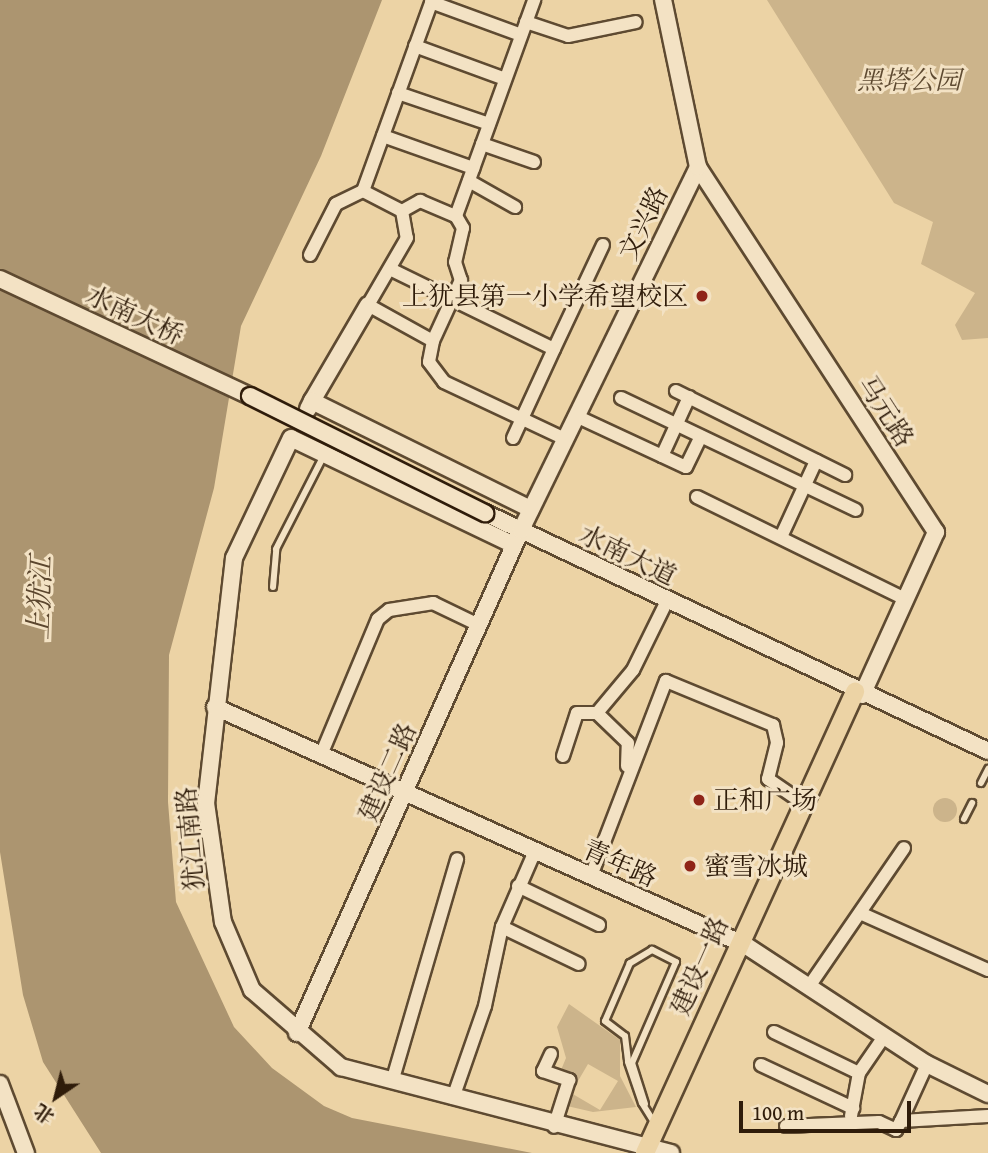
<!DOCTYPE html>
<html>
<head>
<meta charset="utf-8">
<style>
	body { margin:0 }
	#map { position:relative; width:988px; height:1153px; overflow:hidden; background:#ecd3a5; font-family:"Gentium Book Plus","Noto Serif SC",serif }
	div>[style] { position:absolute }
	.green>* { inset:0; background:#ccb48b }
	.round { border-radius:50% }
	.water>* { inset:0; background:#ac9570 }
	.roads { filter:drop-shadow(2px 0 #5e4a31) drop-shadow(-2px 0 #5e4a31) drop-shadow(0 2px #5e4a31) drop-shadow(0 -2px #5e4a31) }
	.lane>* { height:6px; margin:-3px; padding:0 3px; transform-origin:3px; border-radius:3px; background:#f3e2c4 }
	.street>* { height:12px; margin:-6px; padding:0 6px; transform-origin:6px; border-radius:6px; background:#f3e2c4 }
	.secondary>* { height:16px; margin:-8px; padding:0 8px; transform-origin:8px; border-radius:8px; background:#f3e2c4 }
	.primary>* { height:18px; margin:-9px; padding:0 9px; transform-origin:9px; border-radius:9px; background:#ecd3a5 }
	.bridges { filter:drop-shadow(2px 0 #2f1c0a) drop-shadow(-2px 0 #2f1c0a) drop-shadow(0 2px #2f1c0a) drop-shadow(0 -2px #2f1c0a) }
	.secondary-bridge>* { height:16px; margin:-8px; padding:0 8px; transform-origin:8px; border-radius:8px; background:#f3e2c4 }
	.dots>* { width:19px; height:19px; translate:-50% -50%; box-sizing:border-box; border:4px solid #f3e2c4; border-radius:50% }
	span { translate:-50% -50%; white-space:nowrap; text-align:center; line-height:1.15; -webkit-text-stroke:6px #f3e2c4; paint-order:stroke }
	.park-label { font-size:26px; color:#5e4a31; font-style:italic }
	.street-label { font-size:26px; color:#2f1c0a }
	.poi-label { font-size:26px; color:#2f1c0a }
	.right { translate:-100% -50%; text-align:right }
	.left { translate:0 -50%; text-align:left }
	.water-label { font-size:28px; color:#5b462e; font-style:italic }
	.north { position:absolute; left:21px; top:1062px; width:70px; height:70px; -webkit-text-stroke:5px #f3e2c4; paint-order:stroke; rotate:215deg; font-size:19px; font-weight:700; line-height:28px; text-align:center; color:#2f1c0a }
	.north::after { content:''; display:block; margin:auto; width:24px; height:32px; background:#2f1c0a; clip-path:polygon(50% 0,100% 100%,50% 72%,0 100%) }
	.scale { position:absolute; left:739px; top:1101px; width:172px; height:32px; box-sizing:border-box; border:4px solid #2f1c0a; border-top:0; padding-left:9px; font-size:21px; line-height:24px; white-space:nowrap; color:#2f1c0a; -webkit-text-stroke:5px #f3e2c4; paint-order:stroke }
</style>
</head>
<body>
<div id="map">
	<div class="green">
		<i style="clip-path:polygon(767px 0,988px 0,988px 338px,962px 340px,955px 325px,975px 293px,921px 264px,933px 222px,894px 203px)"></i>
		<i class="round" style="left:933px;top:798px;width:24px;height:24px"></i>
		<i style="clip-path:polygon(evenodd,569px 1004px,620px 1040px,620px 1076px,636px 1107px,593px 1112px,567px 1106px,573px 1077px,561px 1070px,566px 1058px,557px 1027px,569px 1004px,588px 1064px,618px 1081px,600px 1110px,571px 1093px,588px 1064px)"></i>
	</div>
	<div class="water">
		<i style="clip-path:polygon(0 0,382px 0,321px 156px,241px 326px,214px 488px,169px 655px,168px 802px,176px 902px,234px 1027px,272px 1068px,324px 1106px,352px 1118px,532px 1153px,101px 1153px,43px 1062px,23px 995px,0 852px)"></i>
	</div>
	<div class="roads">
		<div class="lane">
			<i style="left:273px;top:587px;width:38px;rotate:-85deg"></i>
			<i style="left:276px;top:549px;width:106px;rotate:-62.9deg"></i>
			<i style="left:981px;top:783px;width:16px;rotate:-63deg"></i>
			<i style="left:964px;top:819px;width:18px;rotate:-63deg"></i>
			<i style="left:645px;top:1104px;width:43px;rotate:-107.6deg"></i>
			<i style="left:632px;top:1063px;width:110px;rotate:-66.5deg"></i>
			<i style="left:676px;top:962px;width:27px;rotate:-153deg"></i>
			<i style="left:652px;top:950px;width:26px;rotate:149deg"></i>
			<i style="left:630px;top:963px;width:63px;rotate:113.3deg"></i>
			<i style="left:605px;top:1021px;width:25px;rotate:37deg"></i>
			<i style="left:625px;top:1036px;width:26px;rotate:83deg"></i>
			<i style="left:628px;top:1062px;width:43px;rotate:71.1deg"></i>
			<i style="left:642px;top:1103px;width:25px;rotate:58deg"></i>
		</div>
		<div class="street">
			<i style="left:431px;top:2px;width:96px;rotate:20.1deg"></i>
			<i style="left:526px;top:22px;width:44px;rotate:18.4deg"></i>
			<i style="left:568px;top:36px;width:69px;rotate:-11.6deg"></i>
			<i style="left:415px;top:46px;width:96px;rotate:20.1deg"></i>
			<i style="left:398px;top:93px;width:96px;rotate:18.8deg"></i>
			<i style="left:383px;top:136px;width:96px;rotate:19.6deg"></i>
			<i style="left:482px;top:144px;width:55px;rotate:19.1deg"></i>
			<i style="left:469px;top:181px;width:53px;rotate:29.5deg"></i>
			<i style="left:363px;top:191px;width:203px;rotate:-70.1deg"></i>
			<i style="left:402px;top:211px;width:21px;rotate:-29deg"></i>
			<i style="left:420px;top:201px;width:39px;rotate:23deg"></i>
			<i style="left:456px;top:216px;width:14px;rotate:60deg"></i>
			<i style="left:463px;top:228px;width:35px;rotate:103deg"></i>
			<i style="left:455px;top:262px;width:19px;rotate:72deg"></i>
			<i style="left:461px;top:280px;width:67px;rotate:114.7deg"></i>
			<i style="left:456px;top:216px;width:230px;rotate:-70.1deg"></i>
			<i style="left:310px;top:255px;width:57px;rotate:-63deg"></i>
			<i style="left:336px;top:204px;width:30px;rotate:-26deg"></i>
			<i style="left:363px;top:191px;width:44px;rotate:27.1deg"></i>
			<i style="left:402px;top:211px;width:27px;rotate:80deg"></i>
			<i style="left:407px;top:238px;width:78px;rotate:120.2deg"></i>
			<i style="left:368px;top:305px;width:74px;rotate:29deg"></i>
			<i style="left:433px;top:341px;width:21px;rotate:101deg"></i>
			<i style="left:429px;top:362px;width:25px;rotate:53deg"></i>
			<i style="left:444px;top:382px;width:134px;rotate:25.2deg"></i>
			<i style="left:390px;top:269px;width:182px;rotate:26deg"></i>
			<i style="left:554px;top:349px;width:98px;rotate:114.7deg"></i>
			<i style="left:554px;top:349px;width:115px;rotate:-64.8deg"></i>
			<i style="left:676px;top:391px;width:189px;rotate:26.4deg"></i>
			<i style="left:621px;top:398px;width:260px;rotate:25.5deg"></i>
			<i style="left:576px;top:416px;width:121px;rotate:24.9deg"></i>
			<i style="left:686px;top:467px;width:34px;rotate:-64deg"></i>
			<i style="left:662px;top:456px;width:65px;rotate:-65.4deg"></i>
			<i style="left:697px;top:497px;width:232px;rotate:26.1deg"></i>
			<i style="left:781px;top:537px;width:84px;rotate:-65.3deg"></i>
			<i style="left:321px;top:755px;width:147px;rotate:-67.3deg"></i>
			<i style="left:378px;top:619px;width:14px;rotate:-39deg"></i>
			<i style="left:389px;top:610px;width:45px;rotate:-9deg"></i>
			<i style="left:433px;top:603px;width:51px;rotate:25.6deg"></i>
			<i style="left:563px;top:756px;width:45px;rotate:-72deg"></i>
			<i style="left:577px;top:713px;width:20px"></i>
			<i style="left:627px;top:766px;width:23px;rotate:-88deg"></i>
			<i style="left:628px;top:743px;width:43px;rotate:-135.9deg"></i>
			<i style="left:597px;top:713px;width:56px;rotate:-50.1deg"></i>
			<i style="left:633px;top:670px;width:77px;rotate:-63.8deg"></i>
			<i style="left:591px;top:876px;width:209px;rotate:-69deg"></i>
			<i style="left:666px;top:681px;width:116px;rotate:22.4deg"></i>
			<i style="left:773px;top:725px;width:18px;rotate:77deg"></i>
			<i style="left:777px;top:743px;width:37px;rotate:104deg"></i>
			<i style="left:768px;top:779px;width:42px;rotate:34.4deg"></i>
			<i style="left:518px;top:886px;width:90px;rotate:25.7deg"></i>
			<i style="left:860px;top:913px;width:140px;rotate:24deg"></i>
			<i style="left:502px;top:927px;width:85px;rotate:25.7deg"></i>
			<i style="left:810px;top:985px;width:166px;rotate:-55.5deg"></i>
			<i style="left:774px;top:1032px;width:94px;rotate:25.8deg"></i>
			<i style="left:551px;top:1054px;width:19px;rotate:115deg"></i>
			<i style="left:543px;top:1071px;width:28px;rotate:19deg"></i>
			<i style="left:569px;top:1080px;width:49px;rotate:107.7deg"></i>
			<i style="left:761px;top:1065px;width:102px;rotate:25.1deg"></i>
			<i style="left:392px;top:1082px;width:232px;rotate:-73.7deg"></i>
			<i style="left:453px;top:1098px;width:97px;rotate:-70.8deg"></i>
			<i style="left:485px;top:1006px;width:81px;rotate:-77.9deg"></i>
			<i style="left:502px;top:927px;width:83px;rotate:-66.5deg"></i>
			<i style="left:851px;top:1116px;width:44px;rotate:-79.5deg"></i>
			<i style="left:859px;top:1073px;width:46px;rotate:-55.6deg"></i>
			<i style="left:901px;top:1121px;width:63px;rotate:-65.5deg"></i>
			<i style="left:786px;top:1126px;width:93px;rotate:-2.5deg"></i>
			<i style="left:879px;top:1122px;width:19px;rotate:25deg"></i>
			<i style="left:896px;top:1130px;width:10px;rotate:-61deg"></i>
			<i style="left:901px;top:1121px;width:87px;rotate:-3.3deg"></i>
		</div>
		<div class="secondary">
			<i style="left:698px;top:167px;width:436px;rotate:56.9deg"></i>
			<i style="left:936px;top:532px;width:179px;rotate:114.4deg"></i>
			<i style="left:0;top:279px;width:276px;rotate:25.1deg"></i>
			<i style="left:312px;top:401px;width:111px;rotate:-59.7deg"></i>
			<i style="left:308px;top:409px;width:9px;rotate:-63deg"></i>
			<i style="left:312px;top:401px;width:244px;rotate:26.3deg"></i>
			<i style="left:485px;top:513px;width:556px;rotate:25.32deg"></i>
			<i style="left:514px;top:545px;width:247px;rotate:-154.4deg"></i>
			<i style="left:291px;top:438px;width:133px;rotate:115.4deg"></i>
			<i style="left:234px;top:558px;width:247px;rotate:96.5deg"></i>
			<i style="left:206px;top:803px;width:120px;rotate:81.9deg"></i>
			<i style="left:223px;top:922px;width:74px;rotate:66.9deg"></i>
			<i style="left:252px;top:990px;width:118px;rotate:40.9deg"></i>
			<i style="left:341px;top:1067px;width:341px;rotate:14.6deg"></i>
			<i style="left:215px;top:707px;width:581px;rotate:24.18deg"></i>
			<i style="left:745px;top:945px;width:217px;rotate:33.2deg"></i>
			<i style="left:927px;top:1064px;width:68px;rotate:26.2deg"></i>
			<i style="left:297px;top:1033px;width:551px;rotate:-66deg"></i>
			<i style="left:521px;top:530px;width:404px;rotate:-64deg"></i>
			<i style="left:698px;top:167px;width:171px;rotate:-101.8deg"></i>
			<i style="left:0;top:1084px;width:74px;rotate:69.4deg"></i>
		</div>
		<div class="primary">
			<i style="left:645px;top:1153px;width:507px;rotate:-65.51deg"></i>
		</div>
	</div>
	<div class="bridges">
		<div class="secondary-bridge">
			<i style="left:250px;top:396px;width:263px;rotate:26.5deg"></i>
		</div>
	</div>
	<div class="dots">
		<i style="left:702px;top:296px;background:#8f2418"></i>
		<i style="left:699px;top:800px;background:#8f2418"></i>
		<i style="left:690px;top:866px;background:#8f2418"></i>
	</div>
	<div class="park-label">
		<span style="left:909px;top:80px">黑塔公园</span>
	</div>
	<div class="street-label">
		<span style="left:643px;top:223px;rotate:-64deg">文兴路</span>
		<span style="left:135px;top:315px;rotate:25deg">水南大桥</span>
		<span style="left:886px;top:411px;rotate:57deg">马元路</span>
		<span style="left:628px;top:555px;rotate:26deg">水南大道</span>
		<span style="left:387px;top:772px;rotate:-66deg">建设二路</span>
		<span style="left:190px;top:839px;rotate:-95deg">犹江南路</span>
		<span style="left:620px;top:863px;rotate:24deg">青年路</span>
		<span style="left:699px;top:966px;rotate:-66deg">建设一路</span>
	</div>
	<div class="poi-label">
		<span class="right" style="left:688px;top:296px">上犹县第一小学希望校区</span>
		<span class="left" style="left:713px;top:800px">正和广场</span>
		<span class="left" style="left:704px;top:866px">蜜雪冰城</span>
	</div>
	<div class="water-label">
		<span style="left:39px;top:598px;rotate:-88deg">上犹江</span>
	</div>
	<div class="north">北</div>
	<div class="scale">100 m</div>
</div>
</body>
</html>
